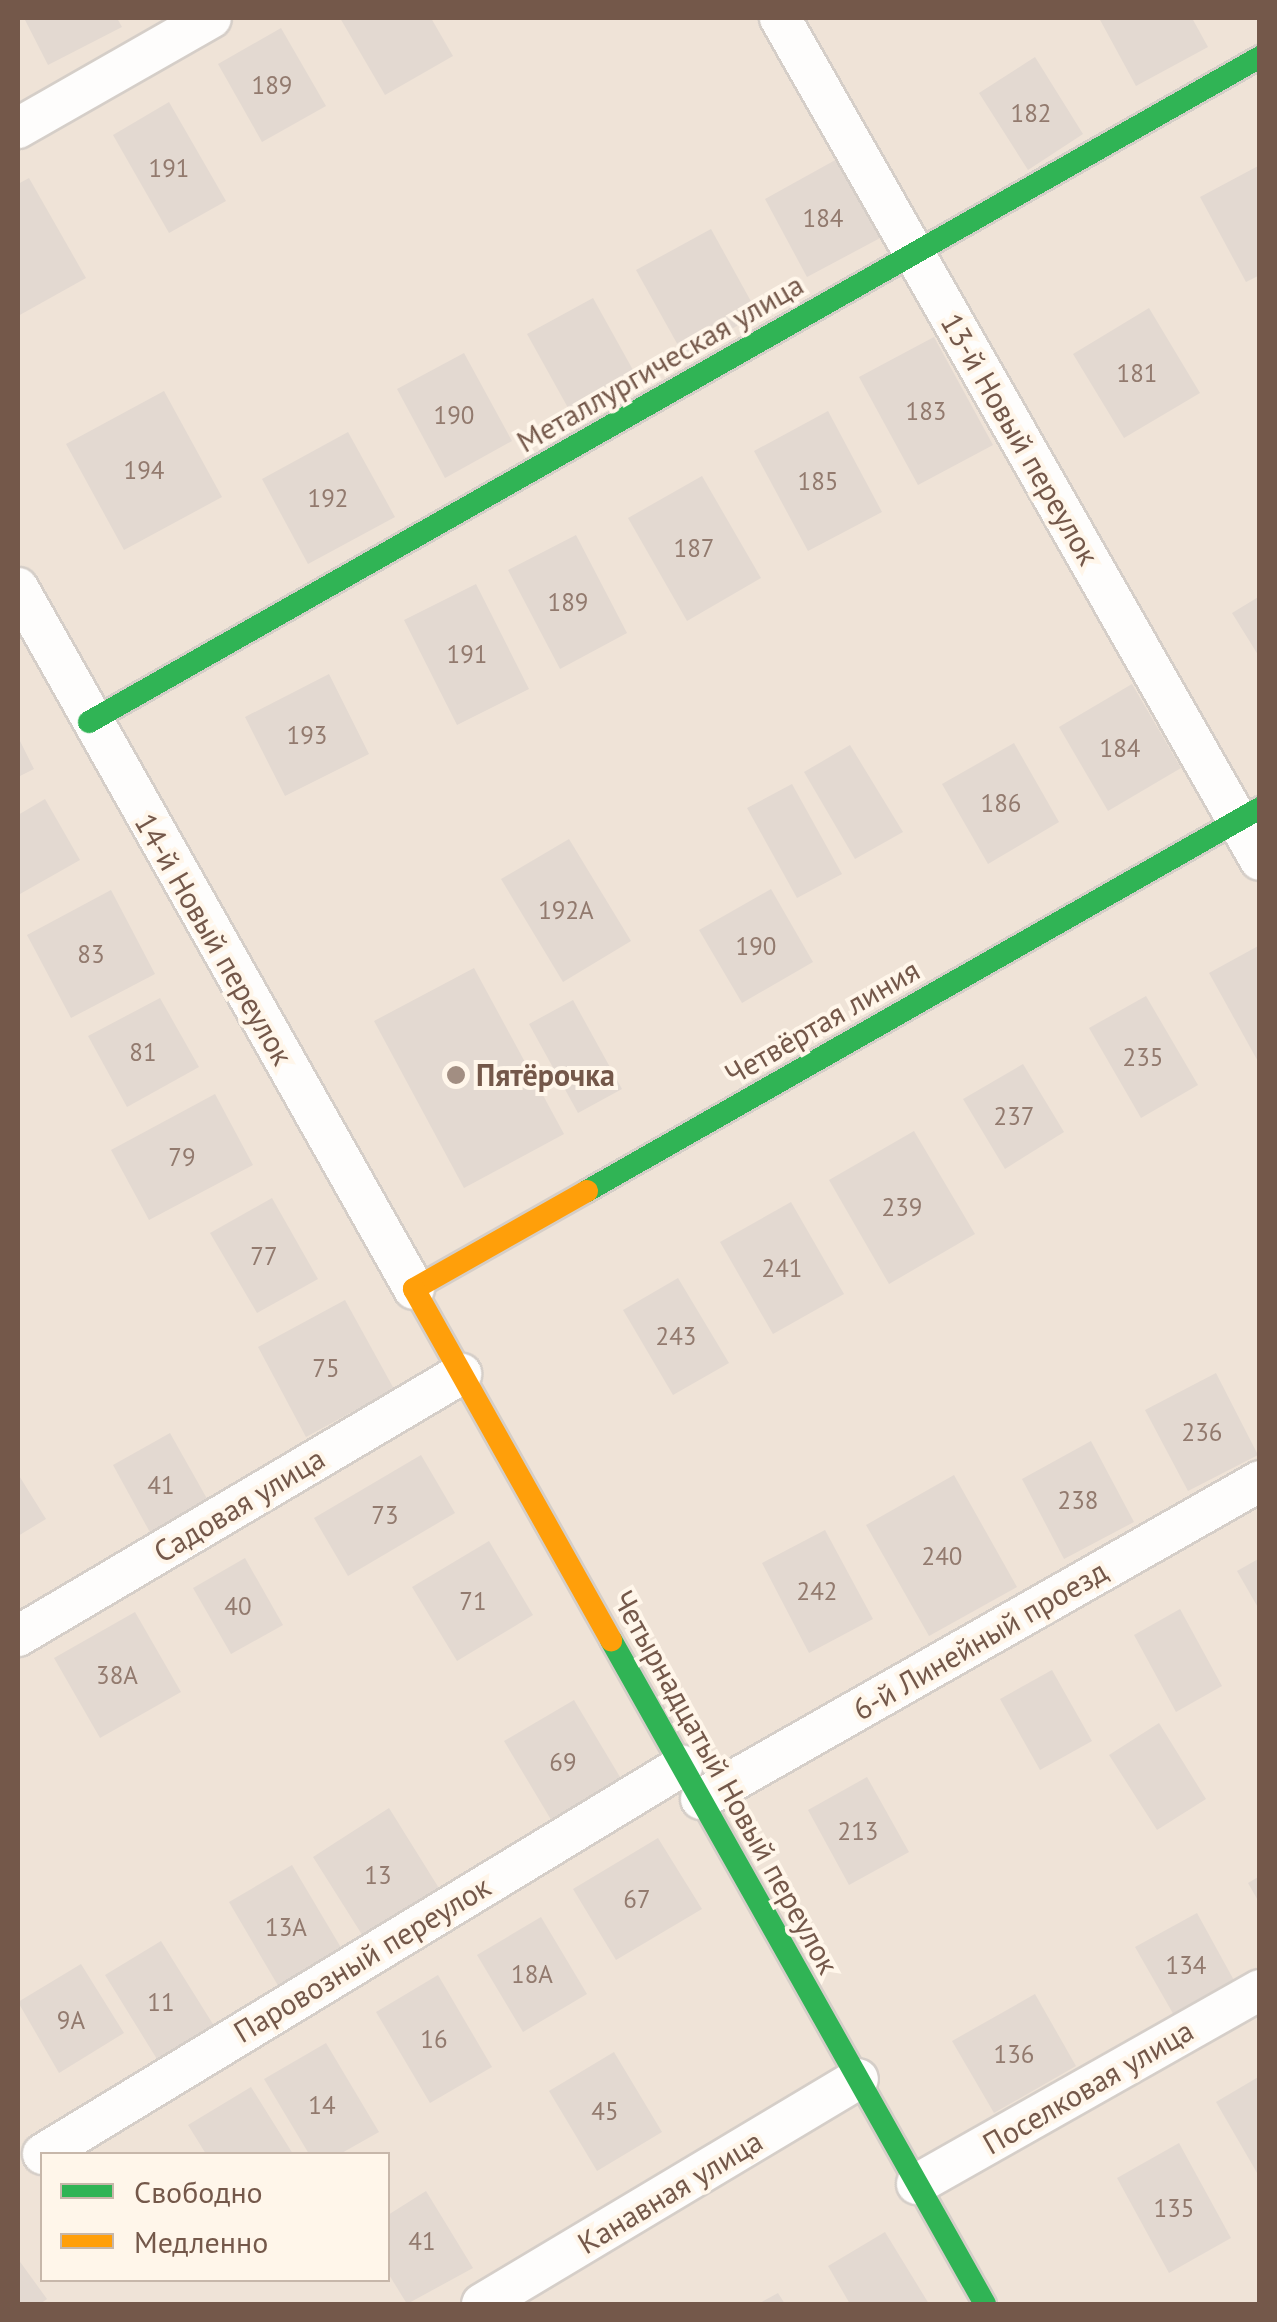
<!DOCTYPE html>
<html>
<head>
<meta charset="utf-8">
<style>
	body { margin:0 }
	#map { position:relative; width:1277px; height:2322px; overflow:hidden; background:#f6f1ea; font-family:"PT Sans",sans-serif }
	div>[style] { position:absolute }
	.residential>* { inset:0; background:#efe3d7 }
	.building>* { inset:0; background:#e3d9d1 }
	.roads { filter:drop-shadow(2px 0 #d5cec8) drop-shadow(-2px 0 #d5cec8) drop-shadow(0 2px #d5cec8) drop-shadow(0 -2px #d5cec8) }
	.street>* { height:40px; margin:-20px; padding:0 20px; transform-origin:20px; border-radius:20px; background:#fefdfc }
	.fast>* { height:22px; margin:-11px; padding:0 11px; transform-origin:11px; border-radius:11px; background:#30b455 }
	.slow>* { height:22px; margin:-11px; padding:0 11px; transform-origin:11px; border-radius:11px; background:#ff9f0a }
	.dots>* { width:28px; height:28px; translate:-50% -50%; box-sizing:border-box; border:5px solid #fff6ea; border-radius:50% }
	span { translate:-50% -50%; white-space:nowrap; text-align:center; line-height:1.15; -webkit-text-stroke:8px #fff6ea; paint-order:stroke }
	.number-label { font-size:25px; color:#927a6e }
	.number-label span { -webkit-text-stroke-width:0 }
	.street-label { font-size:30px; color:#74584a }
	.poi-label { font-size:30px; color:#74584a; font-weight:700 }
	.left { translate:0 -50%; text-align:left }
	.frame { position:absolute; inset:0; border:20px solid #74584a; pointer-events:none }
	.legend { position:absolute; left:40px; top:2152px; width:350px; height:130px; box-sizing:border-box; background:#fff6ea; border:2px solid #c7b7aa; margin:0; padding:12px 18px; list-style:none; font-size:30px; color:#74584a }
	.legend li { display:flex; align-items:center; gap:20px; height:50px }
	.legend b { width:50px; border:2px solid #c7b7aa }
</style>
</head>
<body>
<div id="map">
	<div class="residential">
		<i style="clip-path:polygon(evenodd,18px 18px,1259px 18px,1259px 2304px,18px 2304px,18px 18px,42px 2154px,388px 2154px,388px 2280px,42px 2280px,42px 2154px)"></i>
	</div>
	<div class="building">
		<i style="clip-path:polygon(24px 18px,117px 18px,122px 27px,48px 65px)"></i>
		<i style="clip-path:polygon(340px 18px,431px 18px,453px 56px,385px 95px)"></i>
		<i style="clip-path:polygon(1099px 18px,1192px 18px,1208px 47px,1136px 86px)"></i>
		<i style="clip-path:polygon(281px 28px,326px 106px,262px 142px,218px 64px)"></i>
		<i style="clip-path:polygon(1035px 57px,1083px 134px,1028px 170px,979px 93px)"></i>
		<i style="clip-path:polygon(169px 102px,226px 201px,169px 233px,113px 135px)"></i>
		<i style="clip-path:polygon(839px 158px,882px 237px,807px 277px,765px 199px)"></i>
		<i style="clip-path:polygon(1260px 165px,1260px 275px,1246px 282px,1200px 197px)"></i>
		<i style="clip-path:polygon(29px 178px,86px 278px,18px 316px,18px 184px)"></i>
		<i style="clip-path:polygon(711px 229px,758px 314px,684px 356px,636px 270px)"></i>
		<i style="clip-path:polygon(593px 298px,638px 379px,572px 415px,527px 334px)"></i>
		<i style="clip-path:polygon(1149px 308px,1200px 393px,1124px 438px,1073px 354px)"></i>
		<i style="clip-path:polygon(934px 337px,993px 445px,918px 485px,859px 377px)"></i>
		<i style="clip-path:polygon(464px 353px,512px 441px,445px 478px,397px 389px)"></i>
		<i style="clip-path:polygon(164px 391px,222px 497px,124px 550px,66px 444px)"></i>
		<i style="clip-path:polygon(828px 411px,882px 512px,808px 551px,754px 451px)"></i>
		<i style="clip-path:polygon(348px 432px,395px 517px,308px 564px,262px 479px)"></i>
		<i style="clip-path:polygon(702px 476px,761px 578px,687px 621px,628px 518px)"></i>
		<i style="clip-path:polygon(576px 535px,627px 633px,560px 669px,508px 570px)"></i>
		<i style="clip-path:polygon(476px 584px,529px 689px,457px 725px,404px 620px)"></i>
		<i style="clip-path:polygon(1260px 596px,1260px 658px,1232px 613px)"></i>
		<i style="clip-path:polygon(329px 674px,369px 754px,285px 796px,245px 717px)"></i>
		<i style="clip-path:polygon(1132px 684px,1181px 768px,1108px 811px,1059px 727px)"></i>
		<i style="clip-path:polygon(18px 737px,34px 769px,18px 777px)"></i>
		<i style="clip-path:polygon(1014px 743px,1059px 822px,988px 864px,942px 784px)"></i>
		<i style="clip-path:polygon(850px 745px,903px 832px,855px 859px,804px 772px)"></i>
		<i style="clip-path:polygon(792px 784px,842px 874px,797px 898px,747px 808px)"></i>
		<i style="clip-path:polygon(45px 799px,80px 860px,20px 894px,18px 815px)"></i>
		<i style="clip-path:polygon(569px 839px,631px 941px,563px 982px,501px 879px)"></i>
		<i style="clip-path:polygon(771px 889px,813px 962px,742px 1003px,699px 930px)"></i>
		<i style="clip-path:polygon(111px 890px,155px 974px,71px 1018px,27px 935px)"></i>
		<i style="clip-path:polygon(1260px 945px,1260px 1065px,1209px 973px)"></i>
		<i style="clip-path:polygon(474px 968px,564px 1134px,464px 1188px,374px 1021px)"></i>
		<i style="clip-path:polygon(1146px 996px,1198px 1085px,1141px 1118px,1089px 1028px)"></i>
		<i style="clip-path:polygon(160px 998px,199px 1067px,127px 1107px,88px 1036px)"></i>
		<i style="clip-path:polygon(573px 1000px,622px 1089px,578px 1113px,529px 1024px)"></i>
		<i style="clip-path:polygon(1023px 1064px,1064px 1132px,1005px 1169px,963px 1099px)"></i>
		<i style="clip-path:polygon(215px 1094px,253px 1165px,149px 1220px,111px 1150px)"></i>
		<i style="clip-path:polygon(914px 1131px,975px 1234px,889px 1284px,829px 1180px)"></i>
		<i style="clip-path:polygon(272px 1198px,318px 1279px,257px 1313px,210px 1233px)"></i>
		<i style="clip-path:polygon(791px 1202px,844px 1294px,773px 1334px,720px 1242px)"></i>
		<i style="clip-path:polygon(678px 1278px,729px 1363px,673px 1395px,623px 1310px)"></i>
		<i style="clip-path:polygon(345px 1300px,394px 1389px,306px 1437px,258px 1347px)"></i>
		<i style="clip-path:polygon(1216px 1373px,1258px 1455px,1188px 1491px,1145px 1410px)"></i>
		<i style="clip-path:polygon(170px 1433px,210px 1504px,152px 1536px,113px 1465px)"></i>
		<i style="clip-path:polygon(1091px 1441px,1134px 1522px,1064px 1559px,1022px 1479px)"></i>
		<i style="clip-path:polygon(421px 1455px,455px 1513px,348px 1576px,314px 1518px)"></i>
		<i style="clip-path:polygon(18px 1474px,46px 1519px,18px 1536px)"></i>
		<i style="clip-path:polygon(954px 1475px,1017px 1587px,929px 1636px,866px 1525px)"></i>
		<i style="clip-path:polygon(825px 1530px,873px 1619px,809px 1653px,762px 1563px)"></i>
		<i style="clip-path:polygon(489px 1541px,533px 1615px,457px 1661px,412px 1587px)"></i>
		<i style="clip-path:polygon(245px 1558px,283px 1625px,231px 1654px,193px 1588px)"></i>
		<i style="clip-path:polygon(1260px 1558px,1260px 1611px,1237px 1571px)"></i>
		<i style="clip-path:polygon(1180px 1609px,1222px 1686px,1176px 1712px,1134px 1635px)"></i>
		<i style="clip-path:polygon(135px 1612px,181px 1692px,100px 1738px,54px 1658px)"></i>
		<i style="clip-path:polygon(1052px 1670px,1092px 1741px,1040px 1770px,1000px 1699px)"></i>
		<i style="clip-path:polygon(574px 1700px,623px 1782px,553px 1823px,504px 1741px)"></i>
		<i style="clip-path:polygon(1159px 1723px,1206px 1799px,1157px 1830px,1109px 1755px)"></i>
		<i style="clip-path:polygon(867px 1777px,909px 1852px,849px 1885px,808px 1810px)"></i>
		<i style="clip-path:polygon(389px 1808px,442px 1893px,366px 1941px,313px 1857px)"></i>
		<i style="clip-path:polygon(658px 1838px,702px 1909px,616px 1960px,573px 1889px)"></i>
		<i style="clip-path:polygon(292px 1865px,343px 1951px,280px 1989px,229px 1902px)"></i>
		<i style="clip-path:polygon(1260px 1876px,1260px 1904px,1248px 1883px)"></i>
		<i style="clip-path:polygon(1197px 1913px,1236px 1984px,1175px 2017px,1135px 1947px)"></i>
		<i style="clip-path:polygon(541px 1917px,587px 1994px,523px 2032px,477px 1955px)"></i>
		<i style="clip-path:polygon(161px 1941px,216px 2029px,160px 2064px,105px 1975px)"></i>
		<i style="clip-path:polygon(81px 1964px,124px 2033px,59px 2073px,18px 2002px)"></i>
		<i style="clip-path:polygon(438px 1975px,492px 2067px,430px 2103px,376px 2012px)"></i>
		<i style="clip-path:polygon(1035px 1994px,1076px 2066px,994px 2113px,952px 2041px)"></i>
		<i style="clip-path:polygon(326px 2043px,379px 2132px,340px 2154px,309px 2154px,264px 2079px)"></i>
		<i style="clip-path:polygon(614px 2052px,662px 2132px,597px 2171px,549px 2091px)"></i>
		<i style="clip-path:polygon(1260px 2076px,1260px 2178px,1216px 2102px)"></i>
		<i style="clip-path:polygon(251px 2087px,293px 2154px,206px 2154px,188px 2125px)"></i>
		<i style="clip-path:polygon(1179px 2143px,1231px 2238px,1169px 2273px,1117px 2178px)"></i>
		<i style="clip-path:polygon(426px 2191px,473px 2268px,407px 2304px,388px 2273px,388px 2215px)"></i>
		<i style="clip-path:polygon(885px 2232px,929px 2304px,850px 2304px,828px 2266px)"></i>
		<i style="clip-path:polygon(18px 2259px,47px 2299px,40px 2304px,18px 2304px)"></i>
		<i style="clip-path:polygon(778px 2293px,785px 2304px,758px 2304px)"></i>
	</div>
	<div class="roads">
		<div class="street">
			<i style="left:780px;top:18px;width:969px;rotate:60.31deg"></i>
			<i style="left:18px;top:128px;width:222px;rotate:-29.7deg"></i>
			<i style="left:18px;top:588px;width:805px;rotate:60.54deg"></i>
			<i style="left:18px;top:1636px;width:515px;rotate:-30.6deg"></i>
			<i style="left:701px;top:1799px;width:643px;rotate:-29.63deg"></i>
			<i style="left:43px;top:2154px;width:748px;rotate:-31.27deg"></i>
			<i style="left:917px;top:2184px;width:394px;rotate:-29.5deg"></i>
			<i style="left:482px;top:2304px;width:438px;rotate:-30.9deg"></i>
		</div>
		<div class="fast">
			<i style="left:89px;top:722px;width:1347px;rotate:-29.59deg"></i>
			<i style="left:587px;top:1191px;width:774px;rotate:-29.64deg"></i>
			<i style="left:611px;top:1640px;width:762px;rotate:60.61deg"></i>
		</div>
		<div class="slow">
			<i style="left:587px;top:1191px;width:199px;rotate:150.5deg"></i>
			<i style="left:414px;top:1289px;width:403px;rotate:60.7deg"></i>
		</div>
	</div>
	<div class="dots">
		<i style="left:456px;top:1075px;background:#a28e82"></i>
	</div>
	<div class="number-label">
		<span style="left:272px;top:85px">189</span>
		<span style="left:1031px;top:113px">182</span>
		<span style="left:169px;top:168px">191</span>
		<span style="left:823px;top:218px">184</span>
		<span style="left:1137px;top:373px">181</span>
		<span style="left:926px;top:411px">183</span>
		<span style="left:454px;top:415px">190</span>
		<span style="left:144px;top:470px">194</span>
		<span style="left:818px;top:481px">185</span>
		<span style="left:328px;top:498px">192</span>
		<span style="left:694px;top:548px">187</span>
		<span style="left:568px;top:602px">189</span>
		<span style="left:467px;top:654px">191</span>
		<span style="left:307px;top:735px">193</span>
		<span style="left:1120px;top:748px">184</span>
		<span style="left:1001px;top:803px">186</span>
		<span style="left:566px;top:910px">192А</span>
		<span style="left:756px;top:946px">190</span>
		<span style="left:91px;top:954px">83</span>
		<span style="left:143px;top:1052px">81</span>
		<span style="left:1143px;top:1057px">235</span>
		<span style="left:1014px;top:1116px">237</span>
		<span style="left:182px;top:1157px">79</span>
		<span style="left:902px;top:1207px">239</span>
		<span style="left:264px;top:1256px">77</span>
		<span style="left:782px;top:1268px">241</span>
		<span style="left:676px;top:1336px">243</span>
		<span style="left:326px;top:1368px">75</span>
		<span style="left:1202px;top:1432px">236</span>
		<span style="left:161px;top:1485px">41</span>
		<span style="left:1078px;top:1500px">238</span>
		<span style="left:385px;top:1515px">73</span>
		<span style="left:942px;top:1556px">240</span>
		<span style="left:817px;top:1591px">242</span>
		<span style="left:473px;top:1601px">71</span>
		<span style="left:238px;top:1606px">40</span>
		<span style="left:117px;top:1675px">38А</span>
		<span style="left:563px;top:1762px">69</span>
		<span style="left:858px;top:1831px">213</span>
		<span style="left:378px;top:1875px">13</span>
		<span style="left:637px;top:1899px">67</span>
		<span style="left:286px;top:1927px">13А</span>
		<span style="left:1186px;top:1965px">134</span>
		<span style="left:532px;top:1974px">18А</span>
		<span style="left:161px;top:2002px">11</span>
		<span style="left:71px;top:2020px">9А</span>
		<span style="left:434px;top:2039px">16</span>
		<span style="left:1014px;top:2054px">136</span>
		<span style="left:322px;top:2105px">14</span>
		<span style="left:605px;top:2111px">45</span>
		<span style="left:1174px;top:2208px">135</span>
		<span style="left:422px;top:2241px">41</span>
	</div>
	<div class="street-label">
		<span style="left:660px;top:363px;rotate:-30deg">Металлургическая улица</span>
		<span style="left:1020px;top:439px;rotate:60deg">13-й Новый переулок</span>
		<span style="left:214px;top:939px;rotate:60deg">14-й Новый переулок</span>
		<span style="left:822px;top:1022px;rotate:-30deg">Четвёртая линия</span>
		<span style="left:239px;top:1505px;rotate:-31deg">Садовая улица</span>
		<span style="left:980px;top:1640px;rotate:-30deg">6-й Линейный проезд</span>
		<span style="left:726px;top:1782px;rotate:61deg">Четырнадцатый Новый переулок</span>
		<span style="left:362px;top:1959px;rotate:-31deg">Паровозный переулок</span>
		<span style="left:1088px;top:2087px;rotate:-30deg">Поселковая улица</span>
		<span style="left:670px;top:2192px;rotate:-31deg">Канавная улица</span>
	</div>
	<div class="poi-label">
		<span class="left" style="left:476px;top:1075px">Пятёрочка</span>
	</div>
	<div class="frame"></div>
	<ul class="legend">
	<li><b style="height:12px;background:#30b455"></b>Свободно</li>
	<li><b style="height:12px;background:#ff9f0a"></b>Медленно</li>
	</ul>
</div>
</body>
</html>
